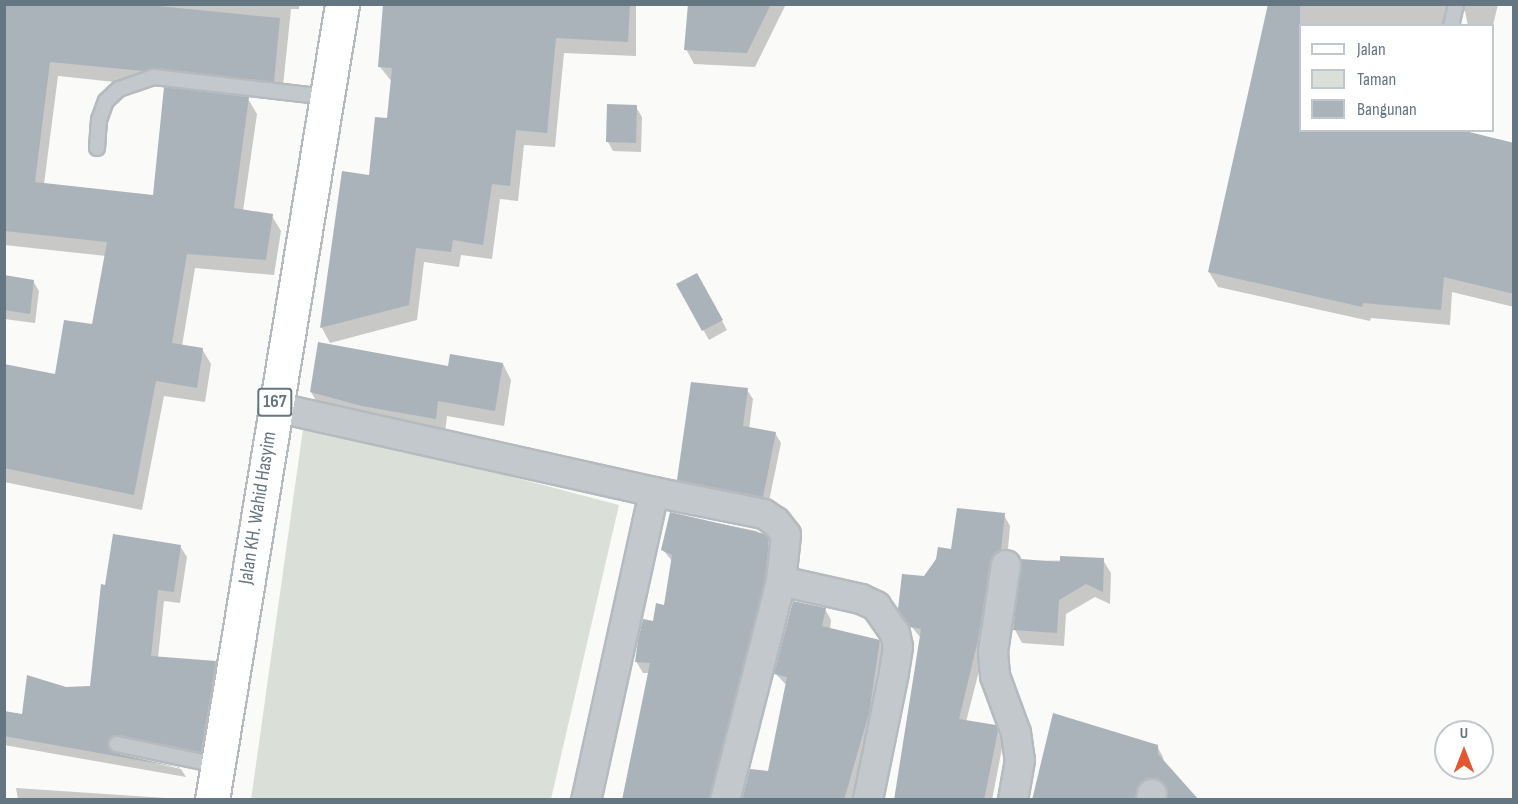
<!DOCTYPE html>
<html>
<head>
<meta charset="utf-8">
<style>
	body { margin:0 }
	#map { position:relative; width:1518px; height:804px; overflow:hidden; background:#fafaf8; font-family:"Sofia Sans Condensed",sans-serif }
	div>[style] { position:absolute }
	.green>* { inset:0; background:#dadfd7 }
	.shadow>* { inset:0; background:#0003 }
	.building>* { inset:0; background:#aab3b9 }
	.roads { filter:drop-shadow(2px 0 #b5babe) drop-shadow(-2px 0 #b5babe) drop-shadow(0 2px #b5babe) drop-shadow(0 -2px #b5babe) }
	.lane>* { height:14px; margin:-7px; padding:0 7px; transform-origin:7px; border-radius:7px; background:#c3c8cc }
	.street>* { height:28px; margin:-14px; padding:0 14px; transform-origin:14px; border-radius:14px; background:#c3c8cc }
	.primary>* { height:33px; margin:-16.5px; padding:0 16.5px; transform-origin:16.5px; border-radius:16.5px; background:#fff }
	span { translate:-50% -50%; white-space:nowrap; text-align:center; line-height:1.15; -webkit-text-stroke:6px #fff; paint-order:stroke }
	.shield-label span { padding:2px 4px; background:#fff; border:2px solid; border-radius:4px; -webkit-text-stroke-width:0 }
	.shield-label { font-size:18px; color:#657683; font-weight:700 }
	.street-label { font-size:20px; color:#657683 }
	.frame { position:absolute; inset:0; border:6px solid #657683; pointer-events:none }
	.legend { position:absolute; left:1299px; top:24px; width:195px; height:108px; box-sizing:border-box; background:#fff; border:2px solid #c1c8cd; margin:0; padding:8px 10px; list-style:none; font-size:18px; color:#657683 }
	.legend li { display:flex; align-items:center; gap:12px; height:30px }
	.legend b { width:30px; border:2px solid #c1c8cd }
	.north { position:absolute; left:1434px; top:720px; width:60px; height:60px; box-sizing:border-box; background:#fff; border:2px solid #c1c8cd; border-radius:50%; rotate:0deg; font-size:16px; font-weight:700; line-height:24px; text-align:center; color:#657683 }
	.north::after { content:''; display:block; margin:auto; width:21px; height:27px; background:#e4572e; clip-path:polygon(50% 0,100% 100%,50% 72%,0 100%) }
</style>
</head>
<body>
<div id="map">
	<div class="green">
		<i style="clip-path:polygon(304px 422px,619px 505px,551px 799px,251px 800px)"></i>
	</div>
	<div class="shadow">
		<i style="clip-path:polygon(4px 4px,299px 4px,299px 9px,291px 9px,282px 96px,164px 83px,153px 86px,58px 76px,44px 184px,154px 197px,248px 99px,257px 114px,243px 211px,272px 216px,281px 231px,274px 275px,195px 268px,182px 346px,202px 349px,211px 364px,205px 402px,164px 396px,142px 510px,4px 482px,4px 365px,56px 375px,93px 325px,106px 256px,4px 245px)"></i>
		<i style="clip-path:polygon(385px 4px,636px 4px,636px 56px,564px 53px,555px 147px,524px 145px,518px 201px,500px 199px,492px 259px,461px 255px,459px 267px,424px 262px,417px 320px,330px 343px,322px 328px,343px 173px,370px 177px,388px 120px,392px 82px,380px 67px)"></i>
		<i style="clip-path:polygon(690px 4px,786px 4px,755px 67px,694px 64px,686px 49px)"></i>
		<i style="clip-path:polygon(1270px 4px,1498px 4px,1492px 30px,1492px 26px,1468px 26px,1465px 11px,1457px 14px,1454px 26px,1300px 26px,1300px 130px,1514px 145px,1514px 307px,1452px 292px,1450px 325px,1371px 318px,1370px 321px,1218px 287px,1209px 272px)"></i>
		<i style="clip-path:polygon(636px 107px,642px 117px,641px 152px,613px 151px,608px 142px)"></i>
		<i style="clip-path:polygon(697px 275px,727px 330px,709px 340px,678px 285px)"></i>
		<i style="clip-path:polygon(4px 277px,33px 281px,39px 291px,35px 323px,4px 319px)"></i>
		<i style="clip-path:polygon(503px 364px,511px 380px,504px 426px,447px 416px,445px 433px,320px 407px,311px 392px,450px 368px)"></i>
		<i style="clip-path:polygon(747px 390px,753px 399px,749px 429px,775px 433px,781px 443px,768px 506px,685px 489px,679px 480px)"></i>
		<i style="clip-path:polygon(671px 514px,757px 531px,774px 552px,717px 800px,624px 800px,649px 673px,643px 673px,636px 661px,665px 606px,673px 562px,663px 550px)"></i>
		<i style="clip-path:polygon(1004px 515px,1010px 526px,1007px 561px,966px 722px,995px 727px,1003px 743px,992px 800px,895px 800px,921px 638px,906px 620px,924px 578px,952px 550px)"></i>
		<i style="clip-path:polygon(180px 546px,187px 557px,180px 603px,164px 601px,158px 658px,215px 662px,221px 673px,206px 762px,125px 745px,113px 754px,181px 769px,186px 777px,4px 745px,4px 713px,24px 716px,66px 688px,92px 688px,106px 586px)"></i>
		<i style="clip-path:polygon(1103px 560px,1111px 573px,1110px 604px,1095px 597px,1066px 614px,1064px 646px,1022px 643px,1015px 630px,1023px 561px)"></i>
		<i style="clip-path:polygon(825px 609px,831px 620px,830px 629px,879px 641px,885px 652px,883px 682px,853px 800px,742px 800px,751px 771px,770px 773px,787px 686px,776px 674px)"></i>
		<i style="clip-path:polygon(1157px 746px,1163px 757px,1169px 792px,1153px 789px,1143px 800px,1035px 800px)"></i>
		<i style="clip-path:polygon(16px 788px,180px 799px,180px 800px,18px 800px)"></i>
	</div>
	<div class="building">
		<i style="clip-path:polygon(4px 4px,138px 4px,280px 18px,274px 82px,155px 68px,144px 71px,50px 62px,35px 182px,153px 195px,164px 87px,249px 97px,234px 208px,273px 214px,266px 260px,187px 254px,172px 343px,203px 348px,197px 388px,156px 381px,134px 495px,4px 468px,4px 364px,55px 374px,64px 320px,92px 324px,107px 242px,4px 231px)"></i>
		<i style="clip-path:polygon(383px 4px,630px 4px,628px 42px,556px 38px,547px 133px,516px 130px,510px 186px,492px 184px,483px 245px,453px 240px,451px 252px,416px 248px,409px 305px,320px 328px,342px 171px,369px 175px,375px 117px,387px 118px,392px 68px,378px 67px)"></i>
		<i style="clip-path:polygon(688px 4px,771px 4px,747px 53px,684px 50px)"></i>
		<i style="clip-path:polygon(1268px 4px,1300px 4px,1300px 130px,1461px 130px,1514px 143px,1514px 294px,1444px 277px,1441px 310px,1363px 303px,1362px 307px,1208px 272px)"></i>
		<i style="clip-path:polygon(607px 104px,637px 105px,636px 143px,606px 142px)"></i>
		<i style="clip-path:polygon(697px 273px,723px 320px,702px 331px,676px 284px)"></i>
		<i style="clip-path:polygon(4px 275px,34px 280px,30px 314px,4px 310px)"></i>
		<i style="clip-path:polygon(318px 342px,448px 366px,450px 354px,503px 363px,495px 411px,438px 401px,436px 419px,362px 406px,310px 392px)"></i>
		<i style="clip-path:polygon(691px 382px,748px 388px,743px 426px,776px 432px,763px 497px,677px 480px)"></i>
		<i style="clip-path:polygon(957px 508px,1005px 513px,1001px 549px,990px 563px,978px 640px,959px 719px,996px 725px,998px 731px,984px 800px,894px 800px,921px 629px,910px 627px,898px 609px,902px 574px,924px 576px,936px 559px,938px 547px,951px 549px)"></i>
		<i style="clip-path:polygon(670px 512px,765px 534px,769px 540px,765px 578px,709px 800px,622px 800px,650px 663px,635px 662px,638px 640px,643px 619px,653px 621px,656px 603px,664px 605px,672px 555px,661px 550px)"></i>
		<i style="clip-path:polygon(113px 534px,181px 545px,174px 592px,158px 590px,151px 656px,216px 661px,201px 752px,118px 735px,110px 738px,108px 746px,115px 753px,182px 768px,4px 736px,4px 711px,22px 714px,27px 675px,66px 687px,90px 686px,101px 584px,105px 585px)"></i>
		<i style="clip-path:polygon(1060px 556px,1104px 558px,1103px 592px,1086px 584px,1059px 600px,1057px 633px,1013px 630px,1021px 559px,1060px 562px)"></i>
		<i style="clip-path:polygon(793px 601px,826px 608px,822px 626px,880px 640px,869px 713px,844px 800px,742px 800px,750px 769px,768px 771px,787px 677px,774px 674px)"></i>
		<i style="clip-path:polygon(1053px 713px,1158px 745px,1158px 754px,1199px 800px,1168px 800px,1167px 788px,1154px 778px,1140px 783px,1135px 800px,1032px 800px)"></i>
	</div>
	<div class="roads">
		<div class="lane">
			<i style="left:1451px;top:26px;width:23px;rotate:-77deg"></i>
			<i style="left:97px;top:148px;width:28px;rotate:-86deg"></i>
			<i style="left:99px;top:120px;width:20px;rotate:-70deg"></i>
			<i style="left:106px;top:101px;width:18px;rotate:-43deg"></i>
			<i style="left:119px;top:89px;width:37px;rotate:-19deg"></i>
			<i style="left:154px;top:77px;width:173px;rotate:6.6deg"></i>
			<i style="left:117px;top:744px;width:102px;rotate:11.9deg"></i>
		</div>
		<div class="street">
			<i style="left:274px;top:407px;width:389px;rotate:12.6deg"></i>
			<i style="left:654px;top:492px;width:315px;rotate:102.4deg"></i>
			<i style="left:654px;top:492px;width:112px;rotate:11.3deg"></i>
			<i style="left:764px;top:514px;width:14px;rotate:34deg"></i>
			<i style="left:776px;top:522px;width:16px;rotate:52deg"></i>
			<i style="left:786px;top:535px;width:46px;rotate:96.2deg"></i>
			<i style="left:781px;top:581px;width:226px;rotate:104.3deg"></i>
			<i style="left:1006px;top:565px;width:88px;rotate:98.5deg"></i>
			<i style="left:993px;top:652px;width:24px;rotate:85deg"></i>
			<i style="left:995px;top:676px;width:61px;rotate:69.8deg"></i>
			<i style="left:1016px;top:733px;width:27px;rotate:82deg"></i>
			<i style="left:1020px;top:760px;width:41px;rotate:99.9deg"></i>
			<i style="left:781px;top:581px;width:82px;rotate:12.7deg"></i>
			<i style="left:861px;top:599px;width:17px;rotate:25deg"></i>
			<i style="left:876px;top:606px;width:33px;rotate:55deg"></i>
			<i style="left:895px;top:633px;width:14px;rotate:78deg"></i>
			<i style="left:898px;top:647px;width:26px;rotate:99deg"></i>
			<i style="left:894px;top:673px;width:130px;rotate:101.6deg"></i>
			<i style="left:1151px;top:800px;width:6px;rotate:-81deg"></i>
		</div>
		<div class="primary">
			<i style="left:212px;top:800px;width:807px;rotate:-80.72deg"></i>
		</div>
	</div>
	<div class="shield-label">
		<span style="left:275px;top:402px">167</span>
	</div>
	<div class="street-label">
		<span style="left:258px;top:508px;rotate:-81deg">Jalan KH. Wahid Hasyim</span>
	</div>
	<div class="frame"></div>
	<ul class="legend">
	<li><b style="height:8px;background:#fff"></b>Jalan</li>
	<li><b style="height:16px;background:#dadfd7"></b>Taman</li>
	<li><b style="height:16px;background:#aab3b9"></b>Bangunan</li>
	</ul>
	<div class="north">U</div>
</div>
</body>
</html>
